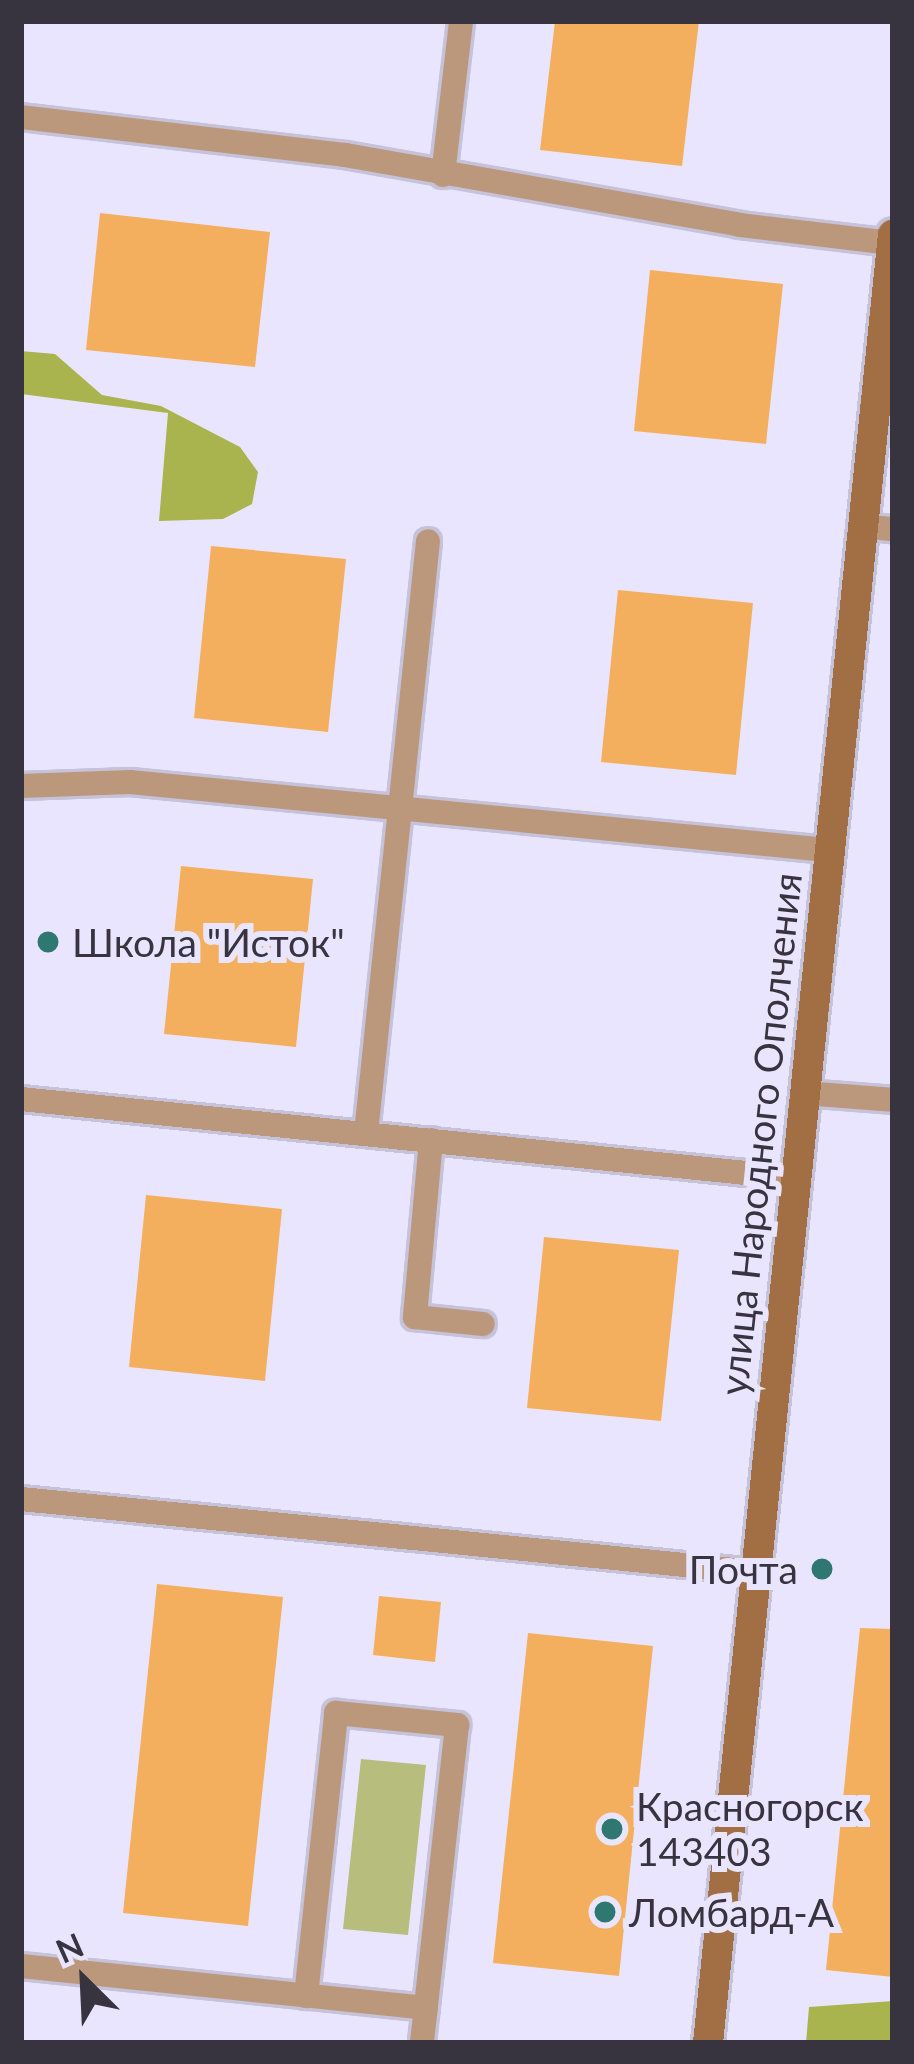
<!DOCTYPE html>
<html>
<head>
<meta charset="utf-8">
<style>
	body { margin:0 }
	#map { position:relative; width:914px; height:2064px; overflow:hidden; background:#eae5ff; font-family:Lato,sans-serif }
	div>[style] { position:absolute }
	.green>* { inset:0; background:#b6bd7d }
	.forest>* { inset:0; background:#aab44e }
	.building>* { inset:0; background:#f3af5e }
	.roads { filter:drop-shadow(3px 0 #c6c2d9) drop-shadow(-3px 0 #c6c2d9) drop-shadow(0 3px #c6c2d9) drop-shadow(0 -3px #c6c2d9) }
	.service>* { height:24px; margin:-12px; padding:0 12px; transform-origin:12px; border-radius:12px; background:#bb977c }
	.secondary>* { height:30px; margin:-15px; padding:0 15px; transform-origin:15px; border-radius:15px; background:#a26f45 }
	.dots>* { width:33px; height:33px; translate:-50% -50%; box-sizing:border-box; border:6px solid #eae5ff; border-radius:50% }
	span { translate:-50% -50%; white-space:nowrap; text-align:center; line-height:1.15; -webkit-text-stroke:12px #eae5ff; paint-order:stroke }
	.poi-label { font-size:39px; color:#373440 }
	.left { translate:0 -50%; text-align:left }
	.right { translate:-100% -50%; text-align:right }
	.street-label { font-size:39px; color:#373440 }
	.frame { position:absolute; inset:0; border:24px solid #373440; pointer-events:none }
	.north { position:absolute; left:24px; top:1920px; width:120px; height:120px; -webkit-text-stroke:9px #eae5ff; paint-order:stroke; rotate:336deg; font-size:33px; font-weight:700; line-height:48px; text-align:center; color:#373440 }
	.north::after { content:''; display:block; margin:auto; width:42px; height:54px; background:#373440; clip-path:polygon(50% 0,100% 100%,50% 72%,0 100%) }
</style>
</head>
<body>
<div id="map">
	<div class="green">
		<i style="clip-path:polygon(361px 1759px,426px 1765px,408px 1935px,343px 1929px)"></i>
	</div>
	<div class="forest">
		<i style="clip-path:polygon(21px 351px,55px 354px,102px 395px,161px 406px,240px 447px,258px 472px,252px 504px,223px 519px,159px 521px,168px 413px,21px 394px)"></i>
		<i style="clip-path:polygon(893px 2001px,893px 2043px,806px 2043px,809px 2007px)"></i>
	</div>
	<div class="building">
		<i style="clip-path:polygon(555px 21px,699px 21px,682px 166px,540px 150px)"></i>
		<i style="clip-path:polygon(100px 213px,270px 232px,255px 367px,86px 350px)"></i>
		<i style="clip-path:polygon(650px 270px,783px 284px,766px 444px,634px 431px)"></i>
		<i style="clip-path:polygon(211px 546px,346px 559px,328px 732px,194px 718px)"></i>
		<i style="clip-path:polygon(618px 590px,753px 603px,736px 775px,601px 762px)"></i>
		<i style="clip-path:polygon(181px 866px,313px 879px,296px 1047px,164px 1034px)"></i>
		<i style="clip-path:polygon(146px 1195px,282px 1209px,265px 1381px,129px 1367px)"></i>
		<i style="clip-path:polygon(544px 1237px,679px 1250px,661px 1421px,527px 1408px)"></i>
		<i style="clip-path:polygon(157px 1584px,283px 1597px,248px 1926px,123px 1913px)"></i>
		<i style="clip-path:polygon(379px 1596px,441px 1602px,435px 1662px,373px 1655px)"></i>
		<i style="clip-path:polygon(860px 1628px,893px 1629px,893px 1977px,826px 1970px)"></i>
		<i style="clip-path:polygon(528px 1633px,653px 1646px,619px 1976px,493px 1963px)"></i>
	</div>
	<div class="roads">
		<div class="service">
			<i style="left:21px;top:117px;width:326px;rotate:6.7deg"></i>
			<i style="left:345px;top:155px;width:401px;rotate:10deg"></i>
			<i style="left:740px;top:225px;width:153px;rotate:6.8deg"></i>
			<i style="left:443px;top:175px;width:155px;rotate:-83.3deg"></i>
			<i style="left:862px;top:526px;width:31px;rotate:6deg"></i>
			<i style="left:21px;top:786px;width:109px;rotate:-2.1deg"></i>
			<i style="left:130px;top:782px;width:700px;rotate:5.57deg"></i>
			<i style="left:803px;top:1093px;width:90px;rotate:4.4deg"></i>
			<i style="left:21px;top:1099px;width:778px;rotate:5.83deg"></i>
			<i style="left:366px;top:1133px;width:595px;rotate:-84.02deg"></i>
			<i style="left:431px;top:1140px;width:178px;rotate:95.2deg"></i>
			<i style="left:415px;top:1317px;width:68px;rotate:5.9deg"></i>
			<i style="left:21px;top:1499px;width:738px;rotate:5.68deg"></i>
			<i style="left:21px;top:1966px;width:407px;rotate:5.9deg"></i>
			<i style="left:306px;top:1996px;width:285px;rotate:-83.9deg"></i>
			<i style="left:336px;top:1713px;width:122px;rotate:5.7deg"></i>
			<i style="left:457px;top:1725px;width:320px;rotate:96.3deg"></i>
		</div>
		<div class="secondary">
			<i style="left:708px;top:2043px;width:1818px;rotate:-84.16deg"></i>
		</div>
	</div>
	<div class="dots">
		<i style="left:48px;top:942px;background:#2f7771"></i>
		<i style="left:822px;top:1569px;background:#2f7771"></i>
		<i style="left:612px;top:1829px;background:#2f7771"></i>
		<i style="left:605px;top:1912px;background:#2f7771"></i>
	</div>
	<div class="poi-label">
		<span class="left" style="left:72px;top:942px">Школа "Исток"</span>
		<span class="right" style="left:798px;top:1569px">Почта</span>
		<span class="left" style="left:636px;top:1829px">Красногорск<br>143403</span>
		<span class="left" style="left:629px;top:1912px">Ломбард-А</span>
	</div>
	<div class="street-label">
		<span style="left:760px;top:1134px;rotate:-84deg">улица Народного Ополчения</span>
	</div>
	<div class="frame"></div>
	<div class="north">N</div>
</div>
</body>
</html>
